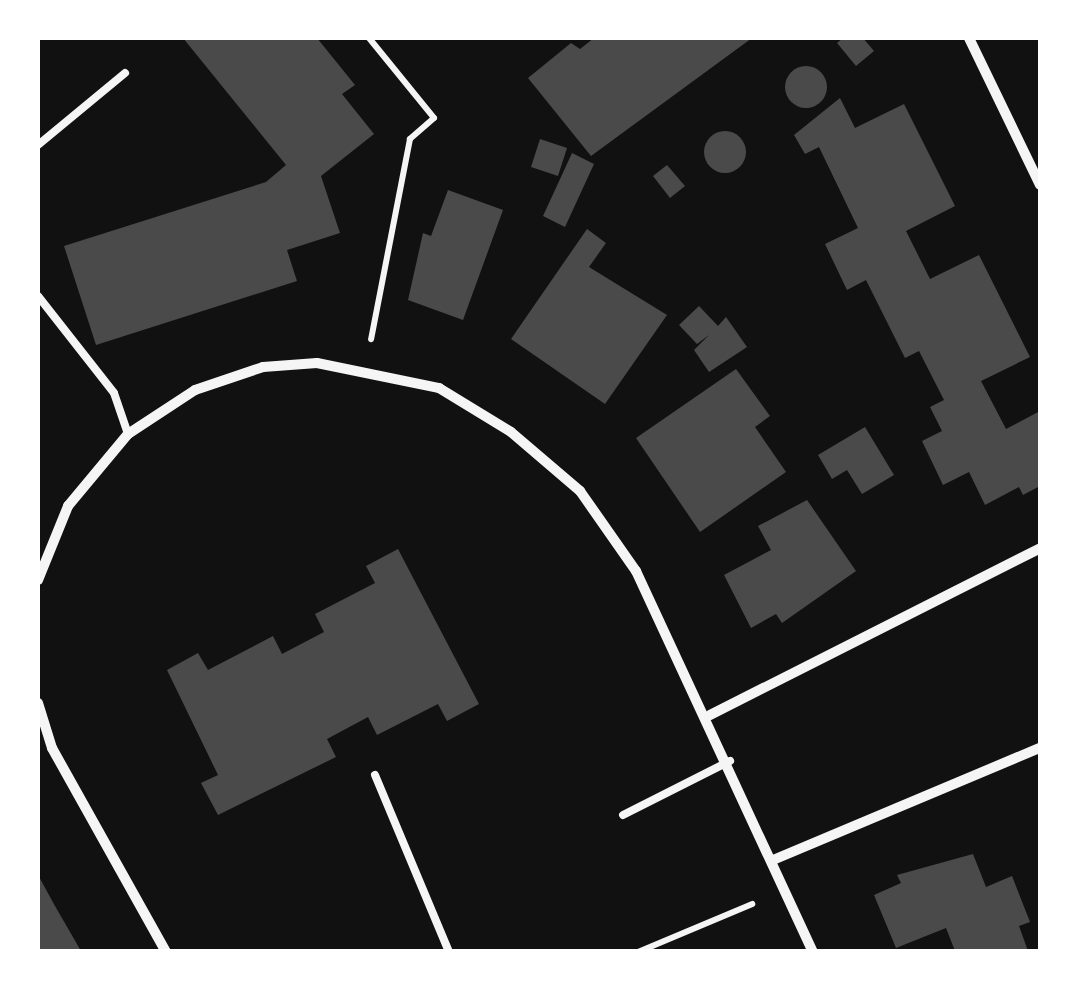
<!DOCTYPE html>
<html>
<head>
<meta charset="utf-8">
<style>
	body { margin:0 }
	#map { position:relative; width:1078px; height:989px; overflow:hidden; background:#111; font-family:Mulish,sans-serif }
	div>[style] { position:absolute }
	.building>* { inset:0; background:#4a4a4a }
	.round { border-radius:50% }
	.path>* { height:6px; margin:-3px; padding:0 3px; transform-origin:3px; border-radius:3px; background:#f5f5f5 }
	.service>* { height:8px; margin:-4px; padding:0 4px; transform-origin:4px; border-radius:4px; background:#f5f5f5 }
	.minor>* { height:10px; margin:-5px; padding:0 5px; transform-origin:5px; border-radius:5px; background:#f5f5f5 }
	span { translate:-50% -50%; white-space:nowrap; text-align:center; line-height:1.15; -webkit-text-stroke:9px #fff; paint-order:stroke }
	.frame { position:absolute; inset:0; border:40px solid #fff; pointer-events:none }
</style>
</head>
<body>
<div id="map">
	<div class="building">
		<i style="clip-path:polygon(183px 38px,317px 38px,355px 85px,342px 94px,374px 134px,321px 176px,340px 233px,287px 250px,297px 281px,96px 345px,64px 246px,266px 182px,286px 165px)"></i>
		<i style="clip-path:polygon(594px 38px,752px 38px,591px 156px,528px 78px,571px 43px,580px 49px)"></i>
		<i style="clip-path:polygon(843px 38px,863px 38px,874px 51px,856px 66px,837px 43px)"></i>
		<i class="round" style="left:785px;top:66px;width:42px;height:42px"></i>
		<i style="clip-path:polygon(840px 98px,855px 128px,904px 104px,955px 206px,906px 231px,930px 279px,979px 255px,1030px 357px,981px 381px,1006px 429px,1040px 411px,1040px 486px,1023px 495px,1019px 487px,985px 505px,969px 472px,943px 485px,922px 441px,942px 431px,930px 407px,944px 400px,919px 351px,905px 358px,866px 280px,847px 290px,825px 244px,858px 228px,819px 147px,805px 154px,794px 135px)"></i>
		<i class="round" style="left:704px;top:131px;width:42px;height:42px"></i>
		<i style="clip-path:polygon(540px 139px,567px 148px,558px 176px,531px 167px)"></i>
		<i style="clip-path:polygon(572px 153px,594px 164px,565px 227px,543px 216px)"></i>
		<i style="clip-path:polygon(667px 165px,685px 186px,670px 198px,653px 176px)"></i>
		<i style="clip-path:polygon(448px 190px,503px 210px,463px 320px,408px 300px,423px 233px,431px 236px)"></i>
		<i style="clip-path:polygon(587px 229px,606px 243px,589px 267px,667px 315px,605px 404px,511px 339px)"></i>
		<i style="clip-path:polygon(699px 306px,718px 326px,726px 317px,747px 347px,709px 372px,694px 350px,709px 335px,697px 344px,679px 325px)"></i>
		<i style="clip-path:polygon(736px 369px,770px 416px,755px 427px,786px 472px,700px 532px,636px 438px)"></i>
		<i style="clip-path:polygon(865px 427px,894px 475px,862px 494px,847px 470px,832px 479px,818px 455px)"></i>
		<i style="clip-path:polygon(807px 500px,856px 571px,782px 623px,776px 614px,751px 628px,724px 575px,771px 550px,758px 526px)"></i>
		<i style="clip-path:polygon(398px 549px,479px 704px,447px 721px,438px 704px,377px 735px,368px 717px,327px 739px,336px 757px,218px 815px,201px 783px,218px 775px,167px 670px,198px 653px,208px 670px,273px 636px,282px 654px,324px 632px,315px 614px,375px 583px,366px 566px)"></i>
		<i style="clip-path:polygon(973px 854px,986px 887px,1012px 876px,1030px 922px,1019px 926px,1028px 951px,955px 951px,946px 928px,896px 948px,874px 895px,901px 883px,897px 875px)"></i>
		<i style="clip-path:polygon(38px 875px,55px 906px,81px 951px,38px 951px)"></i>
	</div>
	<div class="path">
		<i style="left:369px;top:38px;width:103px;rotate:50.9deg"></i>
		<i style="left:434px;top:118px;width:32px;rotate:139deg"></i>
		<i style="left:410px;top:139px;width:204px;rotate:101deg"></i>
		<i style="left:638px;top:952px;width:124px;rotate:-22.8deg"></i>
	</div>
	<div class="service">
		<i style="left:38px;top:145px;width:113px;rotate:-39.6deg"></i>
		<i style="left:38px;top:296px;width:123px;rotate:51.9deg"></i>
		<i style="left:114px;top:393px;width:43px;rotate:71.1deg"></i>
		<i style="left:375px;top:775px;width:192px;rotate:67.3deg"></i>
		<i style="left:623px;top:815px;width:120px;rotate:-26.8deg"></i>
	</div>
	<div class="minor">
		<i style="left:969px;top:38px;width:163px;rotate:64.2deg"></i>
		<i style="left:38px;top:580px;width:80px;rotate:-67.9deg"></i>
		<i style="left:68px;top:506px;width:94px;rotate:-50.2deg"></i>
		<i style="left:128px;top:434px;width:80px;rotate:-33.3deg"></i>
		<i style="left:195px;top:390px;width:72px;rotate:-18.7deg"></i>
		<i style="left:263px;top:367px;width:54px;rotate:-4.2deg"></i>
		<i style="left:317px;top:363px;width:125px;rotate:11.6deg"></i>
		<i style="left:439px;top:388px;width:84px;rotate:31.4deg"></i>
		<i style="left:511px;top:432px;width:91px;rotate:40.5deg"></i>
		<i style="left:580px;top:491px;width:98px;rotate:55deg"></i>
		<i style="left:636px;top:571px;width:420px;rotate:65.1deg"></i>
		<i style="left:38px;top:703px;width:47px;rotate:72.7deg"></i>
		<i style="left:52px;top:748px;width:234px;rotate:60.8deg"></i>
		<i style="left:710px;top:715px;width:370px;rotate:-26.8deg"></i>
		<i style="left:773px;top:860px;width:290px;rotate:-22.8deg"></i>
	</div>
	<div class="frame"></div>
</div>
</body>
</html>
